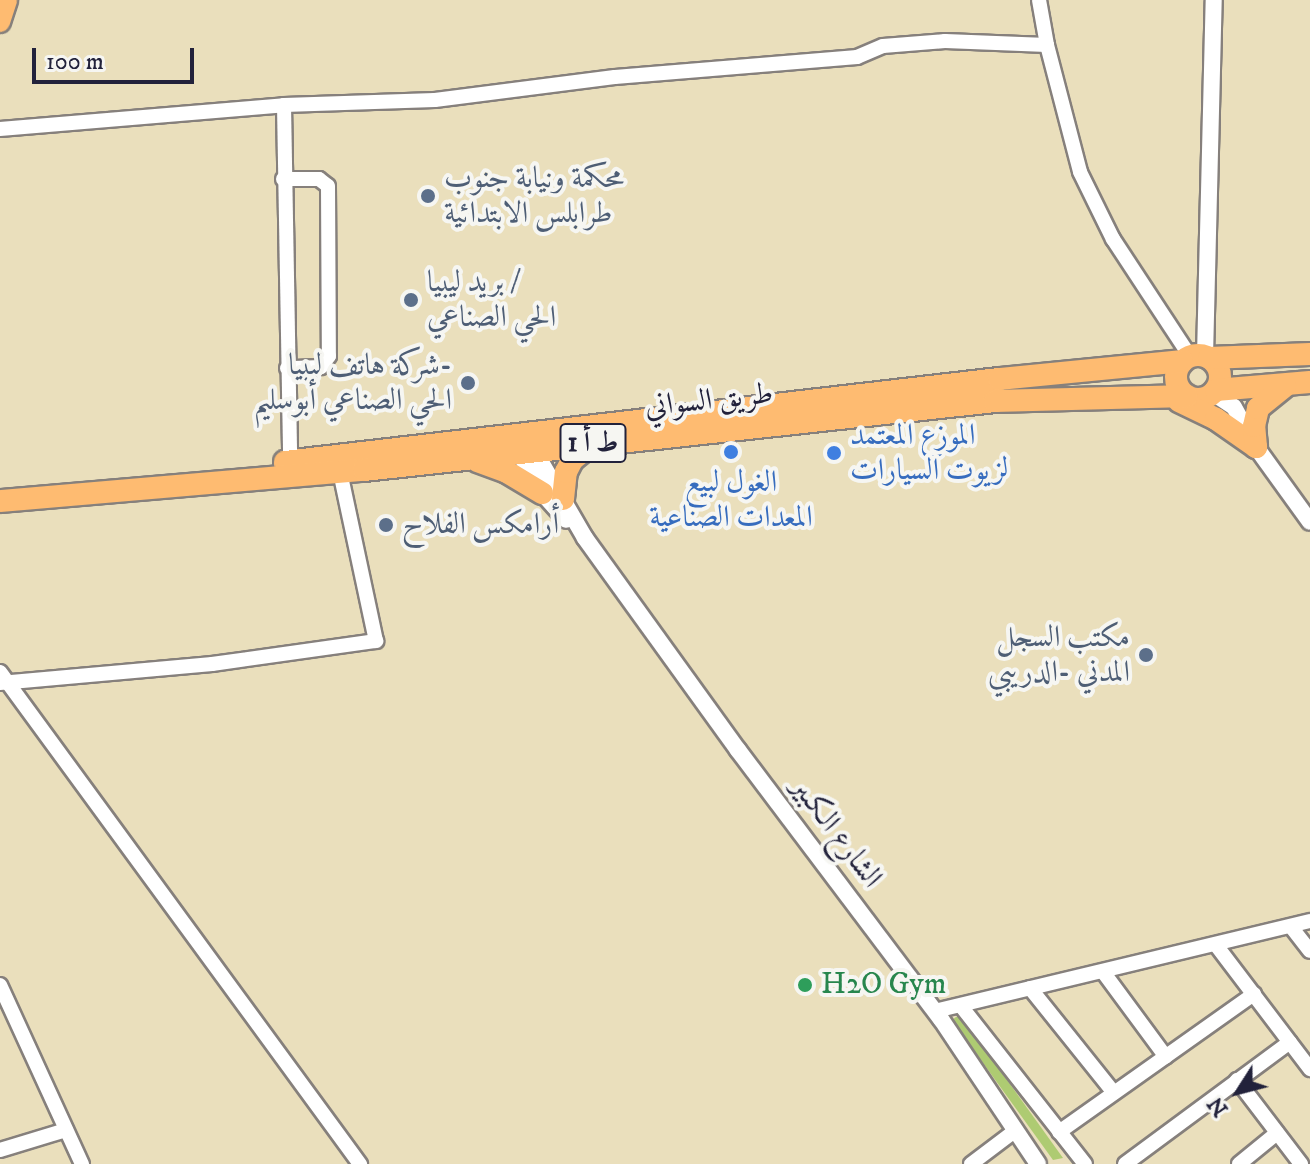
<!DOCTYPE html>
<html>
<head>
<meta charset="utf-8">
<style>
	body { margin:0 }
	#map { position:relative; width:1310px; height:1164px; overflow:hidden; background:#eadfbc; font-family:"IM FELL DW Pica",Amiri,serif }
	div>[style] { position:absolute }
	.green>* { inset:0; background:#aecb72 }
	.roads { filter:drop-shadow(2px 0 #86807c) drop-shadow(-2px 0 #86807c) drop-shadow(0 2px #86807c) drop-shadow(0 -2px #86807c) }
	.minor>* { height:14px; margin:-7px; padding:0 7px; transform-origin:7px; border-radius:7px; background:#fff }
	.tertiary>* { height:16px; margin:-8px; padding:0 8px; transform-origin:8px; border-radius:8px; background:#fff }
	.primary>* { height:20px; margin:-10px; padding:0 10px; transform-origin:10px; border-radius:10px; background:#febb71 }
	.trunk>* { height:22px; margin:-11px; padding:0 11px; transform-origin:11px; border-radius:11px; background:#febb71 }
	.trunk>.ring { margin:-11px; padding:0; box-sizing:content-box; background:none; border:22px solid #febb71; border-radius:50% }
	.dots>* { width:22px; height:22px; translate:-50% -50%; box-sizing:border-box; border:4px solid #f6f6f2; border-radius:50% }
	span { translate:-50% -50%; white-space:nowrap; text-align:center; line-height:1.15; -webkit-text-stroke:8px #f6f6f2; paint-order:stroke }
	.shield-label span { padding:2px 6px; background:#f6f6f2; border:2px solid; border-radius:6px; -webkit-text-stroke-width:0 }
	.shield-label { font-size:28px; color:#22223b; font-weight:700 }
	.service-label { font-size:30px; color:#4e5e75 }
	.left { translate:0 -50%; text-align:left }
	.right { translate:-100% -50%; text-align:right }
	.street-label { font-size:30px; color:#22223b }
	.shop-label { font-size:30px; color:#366cbe }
	.leisure-label { font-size:30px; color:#27864d }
	.north { position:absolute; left:1198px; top:1052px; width:80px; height:80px; -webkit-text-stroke:6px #f6f6f2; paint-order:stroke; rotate:234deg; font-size:22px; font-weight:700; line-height:32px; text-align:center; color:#22223b }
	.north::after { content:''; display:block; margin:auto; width:28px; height:36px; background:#22223b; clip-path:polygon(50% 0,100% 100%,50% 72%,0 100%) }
	.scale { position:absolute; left:32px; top:48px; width:162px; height:36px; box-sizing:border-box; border:4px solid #22223b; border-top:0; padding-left:10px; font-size:24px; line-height:28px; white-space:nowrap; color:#22223b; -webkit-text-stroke:6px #f6f6f2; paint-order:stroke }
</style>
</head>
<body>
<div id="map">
	<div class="green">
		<i style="clip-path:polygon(956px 1017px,962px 1017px,1063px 1158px,1053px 1160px,952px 1020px)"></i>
	</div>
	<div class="roads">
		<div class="minor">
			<i style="left:1039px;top:0;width:46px;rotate:79.9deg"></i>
			<i style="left:1047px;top:45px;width:131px;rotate:75.4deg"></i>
			<i style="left:1080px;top:172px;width:75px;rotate:63.8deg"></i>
			<i style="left:1113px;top:239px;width:140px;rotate:56.7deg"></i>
			<i style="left:284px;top:105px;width:357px;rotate:89deg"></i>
			<i style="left:0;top:129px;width:285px;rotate:-4.8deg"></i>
			<i style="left:284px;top:105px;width:151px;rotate:-1.9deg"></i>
			<i style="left:435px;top:100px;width:181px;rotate:-7.3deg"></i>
			<i style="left:615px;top:77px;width:243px;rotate:-4.7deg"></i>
			<i style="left:857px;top:57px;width:28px;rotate:-23deg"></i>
			<i style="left:883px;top:46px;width:62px;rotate:-4.6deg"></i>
			<i style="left:945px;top:41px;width:102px;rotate:2.2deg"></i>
			<i style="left:283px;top:179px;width:36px"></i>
			<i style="left:319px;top:179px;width:11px;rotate:38deg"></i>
			<i style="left:328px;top:186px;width:170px;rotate:89.7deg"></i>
			<i style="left:329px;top:356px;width:14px;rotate:126deg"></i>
			<i style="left:321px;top:367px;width:34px;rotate:178deg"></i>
			<i style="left:0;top:672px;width:610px;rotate:53.81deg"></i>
			<i style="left:0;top:683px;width:213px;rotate:-5.1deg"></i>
			<i style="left:212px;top:664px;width:166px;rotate:-8deg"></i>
			<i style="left:376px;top:641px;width:173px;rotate:-102deg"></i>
			<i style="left:1292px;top:928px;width:29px;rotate:52deg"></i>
			<i style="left:1216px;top:945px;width:156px;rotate:52.8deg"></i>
			<i style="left:1104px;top:973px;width:104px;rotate:53.6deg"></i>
			<i style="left:0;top:985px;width:197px;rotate:65.4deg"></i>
			<i style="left:1030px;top:988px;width:134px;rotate:51.3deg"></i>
			<i style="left:961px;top:1006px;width:201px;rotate:51.9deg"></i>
			<i style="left:935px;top:1011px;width:386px;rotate:-13.5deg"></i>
			<i style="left:1237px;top:1080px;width:106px;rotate:52.7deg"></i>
			<i style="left:1059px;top:1132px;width:239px;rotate:-35.3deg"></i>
			<i style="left:0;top:1150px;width:69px;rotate:-16.9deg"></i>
			<i style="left:971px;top:1164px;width:56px;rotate:-37.1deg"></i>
			<i style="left:1125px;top:1164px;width:205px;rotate:-36.5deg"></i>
			<i style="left:1239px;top:1164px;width:49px;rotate:-39.2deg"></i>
		</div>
		<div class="tertiary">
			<i style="left:1205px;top:356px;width:356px;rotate:-88.6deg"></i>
			<i style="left:1213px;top:393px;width:25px;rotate:34deg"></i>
			<i style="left:1234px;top:407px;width:46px;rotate:61.2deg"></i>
			<i style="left:1256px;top:447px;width:92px;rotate:54.2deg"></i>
			<i style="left:530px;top:443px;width:110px;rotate:59.9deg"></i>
			<i style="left:585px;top:538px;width:261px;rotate:54.2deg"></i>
			<i style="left:738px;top:750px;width:337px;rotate:53deg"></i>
			<i style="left:941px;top:1019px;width:174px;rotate:56.2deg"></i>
			<i style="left:514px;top:444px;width:56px;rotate:60.3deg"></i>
			<i style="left:542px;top:493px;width:36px;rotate:48deg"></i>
		</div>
		<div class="primary">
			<i style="left:0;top:22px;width:23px;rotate:-72deg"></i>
		</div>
		<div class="trunk">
			<i class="ring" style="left:1176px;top:355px;width:22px;height:22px"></i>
			<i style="left:1209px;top:358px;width:101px;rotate:-2.3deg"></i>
			<i style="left:1216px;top:390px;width:94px;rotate:-4.9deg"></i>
			<i style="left:1179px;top:401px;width:41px;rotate:25.9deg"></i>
			<i style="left:1216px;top:419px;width:49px;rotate:35deg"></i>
			<i style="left:1256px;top:447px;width:21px;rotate:-95deg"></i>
			<i style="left:1254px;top:426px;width:18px;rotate:-77deg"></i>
			<i style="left:1258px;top:408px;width:35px;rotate:-39deg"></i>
			<i style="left:477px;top:461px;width:32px;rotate:20deg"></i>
			<i style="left:507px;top:472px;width:41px;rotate:31deg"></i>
			<i style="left:285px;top:462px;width:719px;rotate:-6.63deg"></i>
			<i style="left:999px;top:379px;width:184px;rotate:-5.6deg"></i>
			<i style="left:563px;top:499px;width:27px;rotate:-84deg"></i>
			<i style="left:566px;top:472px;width:13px;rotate:-63deg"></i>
			<i style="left:572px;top:460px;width:26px;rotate:-39deg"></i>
			<i style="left:0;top:501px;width:365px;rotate:-4.9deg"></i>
			<i style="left:364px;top:470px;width:635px;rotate:-6.24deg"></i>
			<i style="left:995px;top:401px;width:192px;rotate:-1.5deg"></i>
		</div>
	</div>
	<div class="dots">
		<i style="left:428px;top:196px;background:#5c6f8a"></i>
		<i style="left:411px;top:300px;background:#5c6f8a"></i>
		<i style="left:468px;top:383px;background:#5c6f8a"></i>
		<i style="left:731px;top:452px;background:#3f7fe0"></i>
		<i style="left:834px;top:453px;background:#3f7fe0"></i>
		<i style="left:386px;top:525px;background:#5c6f8a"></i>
		<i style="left:1146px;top:655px;background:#5c6f8a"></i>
		<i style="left:805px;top:985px;background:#2e9e5b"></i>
	</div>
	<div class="shield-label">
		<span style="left:593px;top:443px">ط أ 1</span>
	</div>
	<div class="service-label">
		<span class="left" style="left:444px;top:196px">محكمة ونيابة جنوب<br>طرابلس الابتدائية</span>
		<span class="left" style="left:427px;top:300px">بريد ليبيا /<br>الحي الصناعي</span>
		<span class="right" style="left:452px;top:383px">شركة هاتف ليبيا-<br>الحي الصناعي أبوسليم</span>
		<span class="left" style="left:402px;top:525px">أرامكس الفلاح</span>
		<span class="right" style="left:1130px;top:655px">مكتب السجل<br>المدني -الدريبي</span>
	</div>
	<div class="street-label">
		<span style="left:709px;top:401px;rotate:-6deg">طريق السواني</span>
		<span style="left:836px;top:833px;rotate:53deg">الشارع الكبير</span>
	</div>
	<div class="shop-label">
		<span class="left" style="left:850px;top:453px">الموزع المعتمد<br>لزيوت السيارات</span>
		<span style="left:731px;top:500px">الغول لبيع<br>المعدات الصناعية</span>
	</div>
	<div class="leisure-label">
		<span class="left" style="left:821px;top:985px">H2O Gym</span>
	</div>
	<div class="north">N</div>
	<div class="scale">100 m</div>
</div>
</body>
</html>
